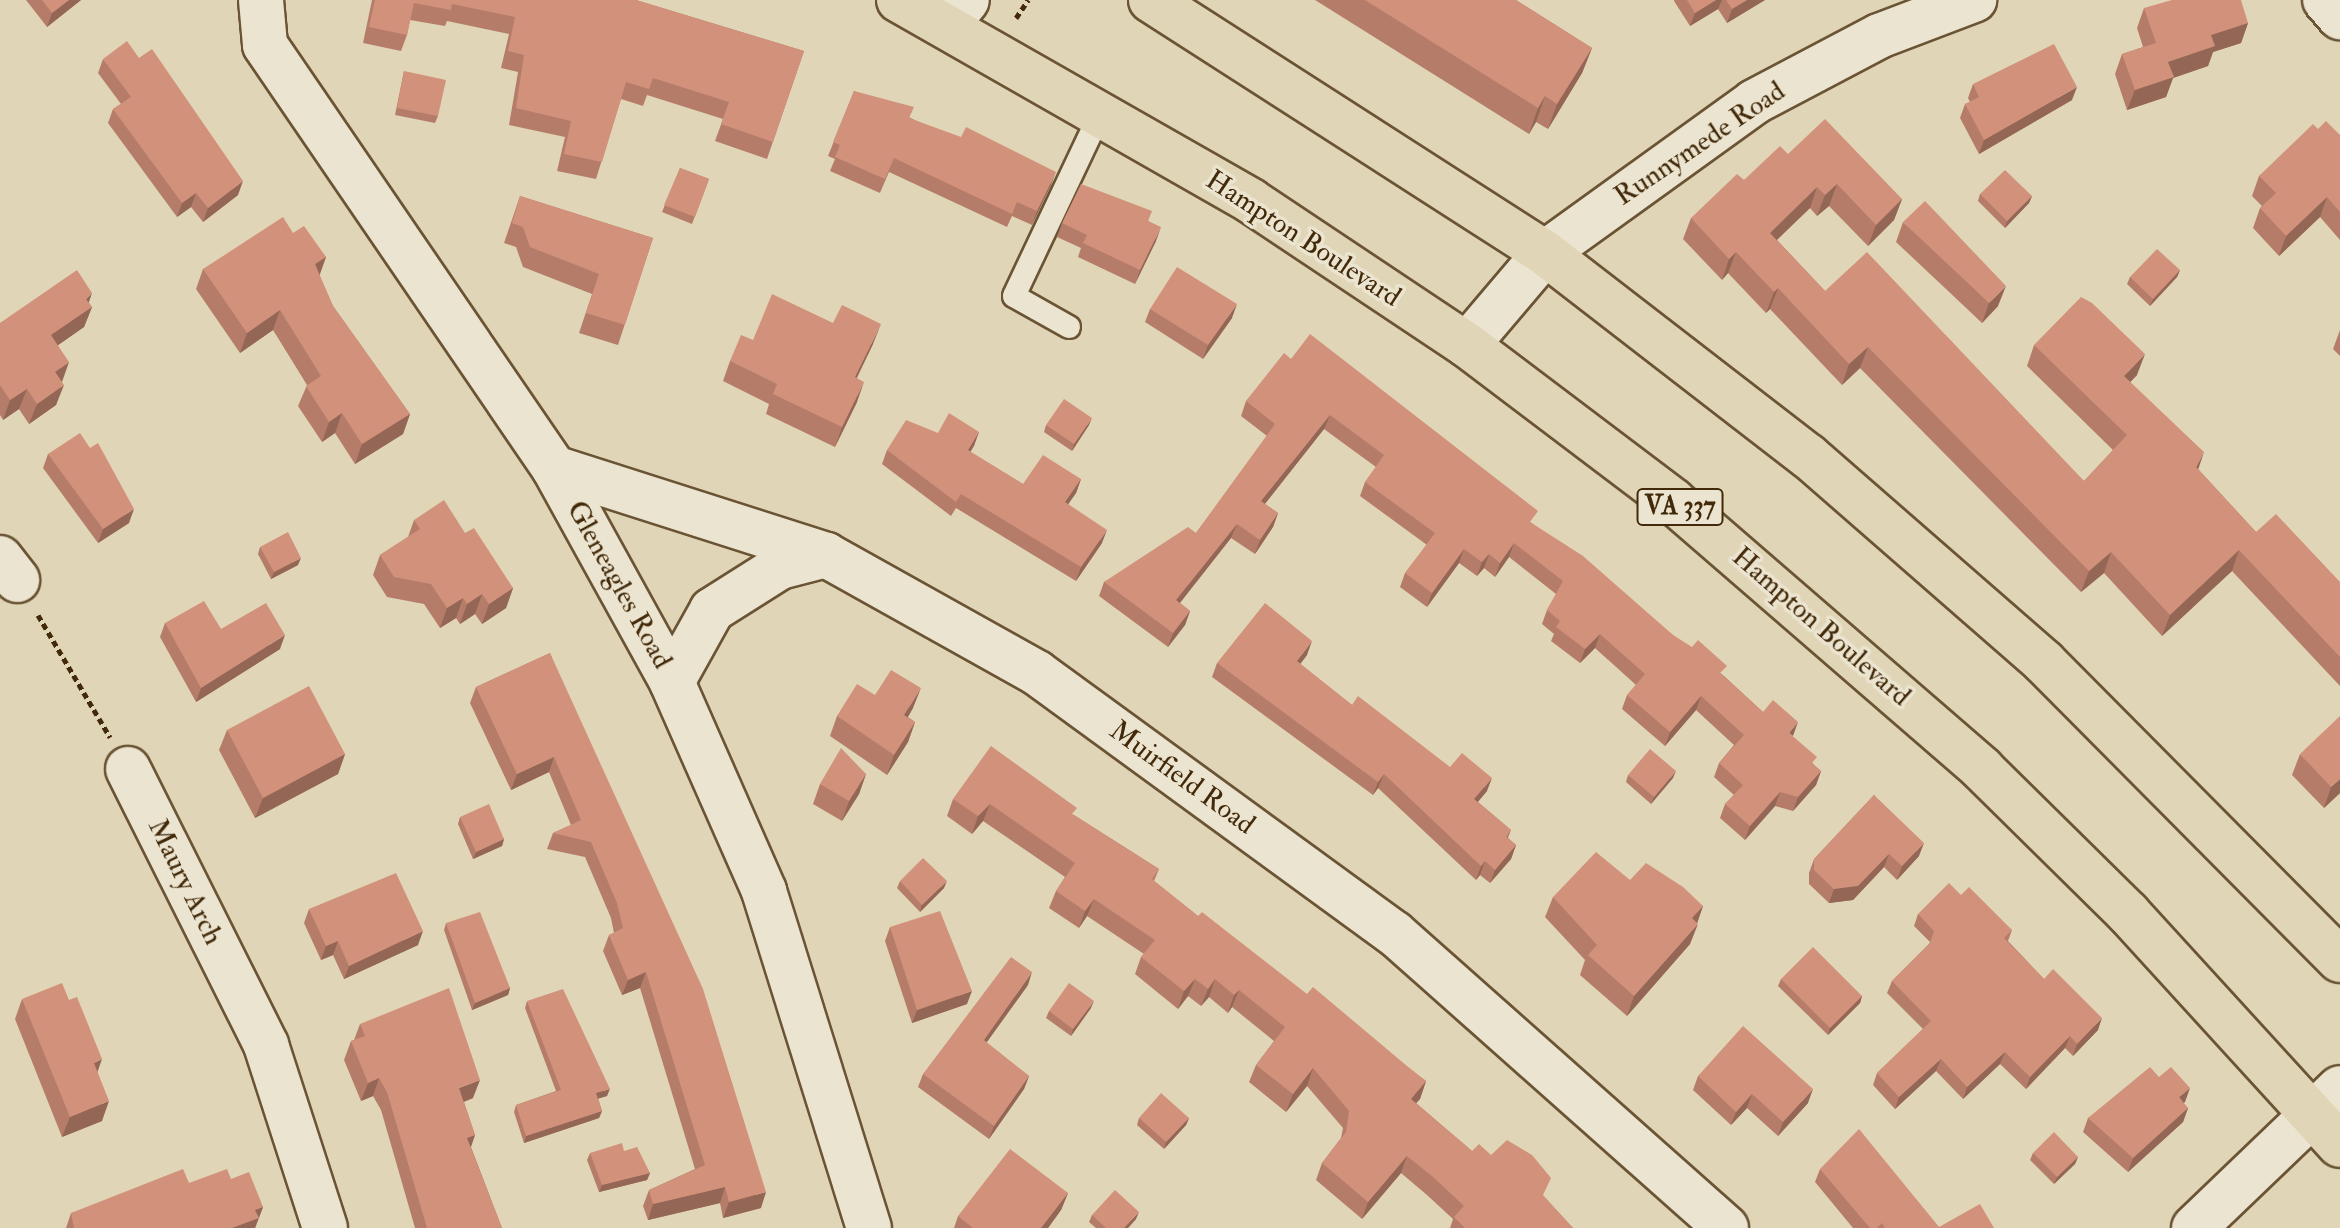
<!DOCTYPE html>
<html>
<head>
<meta charset="utf-8">
<style>
	body { margin:0 }
	#map { position:relative; width:2340px; height:1228px; overflow:hidden; background:#e0d6b7; font-family:"IM FELL Double Pica",serif }
	div>[style] { position:absolute }
	.path>* { height:5px; margin-top:-2.5px; transform-origin:0; background:repeating-linear-gradient(90deg,#422909 0 6px,transparent 0 10px) }
	.roads { filter:drop-shadow(2px 0 #6a5434) drop-shadow(-2px 0 #6a5434) drop-shadow(0 2px #6a5434) drop-shadow(0 -2px #6a5434) }
	.lane>* { height:22px; margin:-11px; padding:0 11px; transform-origin:11px; border-radius:11px; background:#ebe4d0 }
	.street>* { height:44px; margin:-22px; padding:0 22px; transform-origin:22px; border-radius:22px; background:#ebe4d0 }
	.primary>* { height:44px; margin:-22px; padding:0 22px; transform-origin:22px; border-radius:22px; background:#e0d6b7 }
	.wall>* { inset:0; background:#b57d69 }
	.shaded-wall>* { inset:0; background:#936655 }
	.building>* { inset:0; background:#d2917a }
	span { translate:-50% -50%; white-space:nowrap; text-align:center; line-height:1.15; -webkit-text-stroke:7px #ebe4d0; paint-order:stroke }
	.shield-label span { padding:2px 6px; background:#ebe4d0; border:2px solid; border-radius:6px; -webkit-text-stroke-width:0 }
	.shield-label { font-size:26px; color:#422909; font-weight:700 }
	.street-label { font-size:28px; color:#422909 }
</style>
</head>
<body>
<div id="map">
	<div class="path">
		<i style="left:1016px;top:18px;width:22px;rotate:-56deg"></i>
		<i style="left:38px;top:615px;width:142px;rotate:59.5deg"></i>
	</div>
	<div class="roads">
		<div class="lane">
			<i style="left:1069px;top:327px;width:63px;rotate:-150.6deg"></i>
			<i style="left:1014px;top:296px;width:201px;rotate:-64.7deg"></i>
		</div>
		<div class="street">
			<i style="left:261px;top:0;width:45px;rotate:84.9deg"></i>
			<i style="left:265px;top:45px;width:512px;rotate:55.66deg"></i>
			<i style="left:554px;top:468px;width:244px;rotate:61.1deg"></i>
			<i style="left:672px;top:682px;width:228px;rotate:66.2deg"></i>
			<i style="left:764px;top:891px;width:353px;rotate:72.7deg"></i>
			<i style="left:2325px;top:0;width:23px;rotate:49deg"></i>
			<i style="left:946px;top:26px;width:33px;rotate:-51deg"></i>
			<i style="left:1467px;top:345px;width:121px;rotate:-49.7deg"></i>
			<i style="left:1545px;top:253px;width:258px;rotate:-35.8deg"></i>
			<i style="left:1754px;top:102px;width:141px;rotate:-27.8deg"></i>
			<i style="left:1879px;top:36px;width:102px;rotate:-20.8deg"></i>
			<i style="left:554px;top:468px;width:286px;rotate:17.7deg"></i>
			<i style="left:826px;top:555px;width:242px;rotate:29.2deg"></i>
			<i style="left:1037px;top:673px;width:442px;rotate:36.1deg"></i>
			<i style="left:1394px;top:933px;width:444px;rotate:41.6deg"></i>
			<i style="left:0;top:558px;width:28px;rotate:52deg"></i>
			<i style="left:672px;top:682px;width:82px;rotate:-60.9deg"></i>
			<i style="left:712px;top:610px;width:80px;rotate:-32.3deg"></i>
			<i style="left:780px;top:567px;width:48px;rotate:-14.6deg"></i>
			<i style="left:128px;top:769px;width:309px;rotate:63.4deg"></i>
			<i style="left:266px;top:1045px;width:192px;rotate:72.1deg"></i>
			<i style="left:2194px;top:1228px;width:202px;rotate:-43.8deg"></i>
		</div>
		<div class="primary">
			<i style="left:899px;top:0;width:405px;rotate:29.7deg"></i>
			<i style="left:1251px;top:201px;width:260px;rotate:33.7deg"></i>
			<i style="left:1467px;top:345px;width:258px;rotate:37.1deg"></i>
			<i style="left:1673px;top:501px;width:409px;rotate:40.9deg"></i>
			<i style="left:1982px;top:769px;width:205px;rotate:44.6deg"></i>
			<i style="left:2128px;top:913px;width:314px;rotate:47.6deg"></i>
			<i style="left:1151px;top:0;width:468px;rotate:32.7deg"></i>
			<i style="left:1545px;top:253px;width:332px;rotate:37.7deg"></i>
			<i style="left:1808px;top:456px;width:313px;rotate:41.1deg"></i>
			<i style="left:2044px;top:662px;width:420px;rotate:45.2deg"></i>
		</div>
	</div>
	<div class="wall">
		<i style="clip-path:polygon(26px 0,81px 0,47px 27px)"></i>
		<i style="clip-path:polygon(372px 0,636px 0,804px 51px,767px 159px,715px 141px,723px 119px,647px 95px,643px 106px,621px 99px,596px 179px,557px 171px,565px 137px,509px 125px,518px 72px,501px 68px,509px 34px,447px 21px,445px 26px,410px 20px,407px 35px,401px 51px,363px 43px)"></i>
		<i style="clip-path:polygon(1315px 0,1516px 0,1592px 48px,1582px 73px,1548px 129px,1536px 122px,1529px 134px)"></i>
		<i style="clip-path:polygon(1674px 0,1765px 0,1727px 23px,1718px 9px,1690px 26px,1674px 1px)"></i>
		<i style="clip-path:polygon(2144px 8px,2248px 23px,2241px 43px,2213px 52px,2208px 66px,2173px 78px,2166px 97px,2127px 110px,2115px 74px,2122px 54px,2143px 47px,2137px 28px)"></i>
		<i style="clip-path:polygon(103px 59px,238px 195px,203px 222px,191px 207px,177px 217px,108px 123px,113px 109px,121px 104px,98px 73px)"></i>
		<i style="clip-path:polygon(404px 71px,438px 116px,435px 123px,395px 115px)"></i>
		<i style="clip-path:polygon(1973px 84px,2072px 100px,1979px 154px,1960px 118px,1965px 104px,1970px 102px,1968px 98px)"></i>
		<i style="clip-path:polygon(854px 91px,1051px 185px,1032px 225px,1012px 216px,1007px 227px,889px 172px,880px 193px,830px 171px,835px 159px,828px 156px)"></i>
		<i style="clip-path:polygon(2318px 129px,2340px 135px,2340px 240px,2320px 217px,2279px 256px,2253px 228px,2260px 208px,2262px 206px,2252px 196px,2259px 176px)"></i>
		<i style="clip-path:polygon(1788px 154px,1902px 199px,1894px 220px,1868px 246px,1829px 206px,1817px 216px,1810px 208px,1777px 240px,1825px 291px,2084px 481px,2113px 450px,2027px 366px,2034px 345px,2137px 375px,2130px 382px,2198px 469px,2256px 532px,2340px 582px,2340px 686px,2232px 571px,2162px 636px,2104px 573px,2081px 592px,1860px 368px,1842px 385px,1770px 309px,1766px 313px,1728px 273px,1722px 280px,1683px 239px,1691px 218px,1744px 180px)"></i>
		<i style="clip-path:polygon(680px 168px,709px 179px,692px 224px,662px 212px)"></i>
		<i style="clip-path:polygon(1980px 194px,2032px 196px,2029px 203px,2005px 228px,1978px 201px)"></i>
		<i style="clip-path:polygon(520px 196px,653px 238px,618px 345px,579px 333px,592px 294px,523px 267px,516px 247px,504px 243px)"></i>
		<i style="clip-path:polygon(1149px 221px,1156px 241px,1135px 284px,1078px 257px,1081px 248px,1057px 237px,1062px 223px)"></i>
		<i style="clip-path:polygon(1903px 222px,1998px 306px,1982px 323px,1896px 242px)"></i>
		<i style="clip-path:polygon(293px 233px,326px 257px,319px 275px,333px 306px,410px 414px,403px 434px,355px 464px,335px 433px,322px 442px,298px 406px,307px 385px,273px 330px,240px 353px,196px 289px,203px 269px)"></i>
		<i style="clip-path:polygon(2180px 270px,2177px 277px,2150px 306px,2127px 284px,2130px 277px)"></i>
		<i style="clip-path:polygon(89px 303px,92px 307px,84px 327px,58px 345px,62px 382px,56px 405px,29px 424px,19px 409px,3px 420px,0 415px,0 323px)"></i>
		<i style="clip-path:polygon(1150px 309px,1232px 318px,1203px 359px,1145px 322px)"></i>
		<i style="clip-path:polygon(2340px 330px,2340px 356px,2333px 349px)"></i>
		<i style="clip-path:polygon(753px 340px,873px 344px,857px 378px,857px 402px,835px 447px,766px 414px,769px 404px,723px 381px,730px 361px)"></i>
		<i style="clip-path:polygon(1291px 359px,1533px 524px,1673px 635px,1724px 676px,1763px 712px,1793px 737px,1814px 765px,1821px 771px,1816px 785px,1793px 811px,1775px 806px,1745px 840px,1720px 818px,1725px 804px,1734px 795px,1714px 777px,1719px 763px,1734px 745px,1696px 710px,1665px 746px,1622px 709px,1627px 695px,1636px 685px,1595px 648px,1580px 663px,1551px 641px,1554px 634px,1542px 624px,1547px 610px,1556px 594px,1509px 557px,1495px 577px,1484px 568px,1477px 576px,1459px 563px,1427px 607px,1400px 587px,1405px 573px,1427px 545px,1360px 496px,1365px 482px,1376px 467px,1324px 429px,1265px 504px,1278px 513px,1273px 527px,1255px 554px,1231px 538px,1180px 603px,1190px 611px,1185px 625px,1168px 647px,1099px 596px,1104px 582px,1196px 533px,1267px 436px,1241px 416px,1246px 401px)"></i>
		<i style="clip-path:polygon(1046px 425px,1089px 425px,1072px 451px,1044px 432px)"></i>
		<i style="clip-path:polygon(979px 432px,970px 452px,1023px 484px,1081px 479px,1076px 493px,1068px 504px,1102px 543px,1076px 581px,956px 508px,951px 516px,882px 464px,887px 450px,938px 433px)"></i>
		<i style="clip-path:polygon(90px 448px,129px 523px,98px 543px,43px 468px,48px 454px)"></i>
		<i style="clip-path:polygon(414px 520px,465px 533px,513px 588px,506px 608px,482px 624px,475px 614px,460px 624px,456px 618px,440px 628px,424px 604px,387px 597px,373px 575px,380px 555px,408px 537px)"></i>
		<i style="clip-path:polygon(260px 547px,298px 565px,271px 579px,258px 554px)"></i>
		<i style="clip-path:polygon(165px 623px,221px 629px,280px 649px,196px 702px,160px 637px)"></i>
		<i style="clip-path:polygon(550px 653px,761px 1208px,723px 1218px,720px 1203px,648px 1220px,643px 1206px,649px 1190px,695px 1169px,640px 988px,622px 995px,603px 951px,609px 935px,614px 933px,611px 918px,585px 857px,547px 849px,553px 833px,571px 825px,549px 772px,511px 790px,470px 703px,476px 687px)"></i>
		<i style="clip-path:polygon(1307px 655px,1300px 664px,1352px 705px,1487px 791px,1478px 802px,1511px 830px,1508px 838px,1516px 845px,1511px 859px,1490px 883px,1480px 875px,1476px 880px,1378px 788px,1373px 795px,1212px 677px,1217px 663px)"></i>
		<i style="clip-path:polygon(875px 695px,913px 708px,908px 717px,915px 722px,908px 742px,887px 775px,830px 736px,837px 716px)"></i>
		<i style="clip-path:polygon(227px 730px,345px 754px,338px 774px,255px 818px,219px 750px)"></i>
		<i style="clip-path:polygon(2300px 754px,2340px 793px,2324px 808px,2292px 775px)"></i>
		<i style="clip-path:polygon(866px 774px,859px 794px,842px 821px,813px 804px,820px 784px)"></i>
		<i style="clip-path:polygon(1628px 775px,1673px 778px,1651px 804px,1626px 782px)"></i>
		<i style="clip-path:polygon(1874px 795px,1919px 856px,1897px 880px,1884px 867px,1853px 900px,1829px 903px,1809px 884px,1809px 873px,1814px 859px)"></i>
		<i style="clip-path:polygon(953px 799px,1074px 815px,1159px 869px,1154px 881px,1198px 916px,1426px 1081px,1420px 1099px,1416px 1103px,1472px 1151px,1491px 1155px,1544px 1197px,1573px 1228px,1450px 1228px,1453px 1219px,1427px 1195px,1401px 1173px,1362px 1219px,1316px 1180px,1322px 1163px,1341px 1138px,1343px 1128px,1307px 1086px,1286px 1112px,1249px 1082px,1256px 1065px,1274px 1041px,1232px 1007px,1228px 1013px,1209px 997px,1201px 1006px,1188px 996px,1178px 1009px,1135px 974px,1141px 957px,1144px 954px,1087px 916px,1079px 928px,1049px 908px,1056px 891px,1065px 877px,983px 821px,972px 834px,947px 816px)"></i>
		<i style="clip-path:polygon(460px 817px,504px 839px,502px 846px,473px 859px,458px 824px)"></i>
		<i style="clip-path:polygon(1630px 880px,1703px 906px,1690px 944px,1627px 1016px,1580px 975px,1585px 960px,1545px 917px,1553px 897px)"></i>
		<i style="clip-path:polygon(900px 881px,944px 888px,920px 912px,897px 888px)"></i>
		<i style="clip-path:polygon(1961px 895px,2012px 930px,2008px 941px,2044px 979px,2098px 1030px,2073px 1056px,2065px 1048px,2026px 1089px,2000px 1064px,1963px 1099px,1936px 1071px,1895px 1109px,1873px 1085px,1877px 1073px,1923px 1029px,1887px 993px,1892px 981px,1929px 944px,1930px 942px,1914px 926px,1918px 914px)"></i>
		<i style="clip-path:polygon(309px 909px,418px 945px,344px 979px,333px 955px,321px 960px,304px 923px)"></i>
		<i style="clip-path:polygon(446px 923px,510px 988px,508px 995px,472px 1010px,444px 930px)"></i>
		<i style="clip-path:polygon(890px 927px,967px 1004px,912px 1023px,885px 941px)"></i>
		<i style="clip-path:polygon(1781px 979px,1862px 996px,1860px 1003px,1828px 1035px,1778px 986px)"></i>
		<i style="clip-path:polygon(1028px 985px,986px 1043px,1029px 1076px,1024px 1089px,989px 1139px,918px 1087px,923px 1074px)"></i>
		<i style="clip-path:polygon(22px 999px,98px 1073px,102px 1121px,62px 1137px,15px 1019px)"></i>
		<i style="clip-path:polygon(527px 1001px,607px 1096px,598px 1098px,602px 1111px,599px 1118px,524px 1143px,514px 1112px,516px 1105px,556px 1091px,525px 1008px)"></i>
		<i style="clip-path:polygon(1091px 1008px,1071px 1036px,1046px 1018px,1049px 1011px)"></i>
		<i style="clip-path:polygon(360px 1024px,473px 1098px,464px 1102px,475px 1135px,471px 1147px,502px 1228px,415px 1228px,381px 1110px,373px 1096px,361px 1101px,344px 1060px,351px 1041px,354px 1040px)"></i>
		<i style="clip-path:polygon(1698px 1076px,1808px 1103px,1778px 1136px,1747px 1108px,1731px 1125px,1693px 1090px)"></i>
		<i style="clip-path:polygon(2159px 1077px,2185px 1102px,2183px 1103px,2188px 1108px,2183px 1122px,2128px 1172px,2083px 1132px,2088px 1118px)"></i>
		<i style="clip-path:polygon(1139px 1118px,1189px 1118px,1186px 1125px,1164px 1149px,1137px 1125px)"></i>
		<i style="clip-path:polygon(624px 1151px,650px 1173px,647px 1180px,599px 1192px,587px 1160px,590px 1153px)"></i>
		<i style="clip-path:polygon(2033px 1153px,2078px 1157px,2075px 1164px,2054px 1184px,2030px 1160px)"></i>
		<i style="clip-path:polygon(1820px 1169px,1939px 1227px,1994px 1228px,1853px 1228px,1815px 1182px)"></i>
		<i style="clip-path:polygon(231px 1179px,263px 1207px,255px 1228px,66px 1228px,71px 1213px,189px 1183px)"></i>
		<i style="clip-path:polygon(1068px 1193px,1061px 1210px,1048px 1228px,954px 1228px,958px 1216px)"></i>
		<i style="clip-path:polygon(1092px 1215px,1136px 1219px,1128px 1228px,1096px 1228px,1089px 1222px)"></i>
	</div>
	<div class="shaded-wall">
		<i style="clip-path:polygon(69px 0,81px 0,47px 27px,52px 13px)"></i>
		<i style="clip-path:polygon(1716px 0,1722px 0,1718px 9px,1690px 26px,1695px 13px)"></i>
		<i style="clip-path:polygon(1747px 0,1765px 0,1727px 23px,1732px 9px)"></i>
		<i style="clip-path:polygon(2248px 23px,2241px 43px,2213px 52px,2208px 66px,2173px 78px,2166px 97px,2127px 110px,2135px 90px,2168px 62px,2211px 35px)"></i>
		<i style="clip-path:polygon(1592px 48px,1582px 73px,1548px 129px,1557px 104px)"></i>
		<i style="clip-path:polygon(2077px 87px,2072px 100px,1979px 154px,1984px 140px)"></i>
		<i style="clip-path:polygon(1545px 96px,1536px 122px,1529px 134px,1538px 108px)"></i>
		<i style="clip-path:polygon(1056px 172px,1051px 185px,1032px 225px,1037px 211px)"></i>
		<i style="clip-path:polygon(243px 181px,238px 195px,203px 222px,208px 208px)"></i>
		<i style="clip-path:polygon(1837px 184px,1829px 206px,1817px 216px,1825px 195px)"></i>
		<i style="clip-path:polygon(1817px 187px,1810px 208px,1762px 254px,1770px 233px)"></i>
		<i style="clip-path:polygon(196px 193px,191px 207px,177px 217px,182px 203px)"></i>
		<i style="clip-path:polygon(2032px 196px,2029px 203px,2005px 228px,2007px 221px)"></i>
		<i style="clip-path:polygon(2327px 197px,2320px 217px,2279px 256px,2286px 236px)"></i>
		<i style="clip-path:polygon(1902px 199px,1894px 220px,1868px 246px,1876px 225px)"></i>
		<i style="clip-path:polygon(1161px 227px,1156px 241px,1135px 284px,1140px 270px)"></i>
		<i style="clip-path:polygon(1736px 252px,1728px 273px,1722px 280px,1729px 259px)"></i>
		<i style="clip-path:polygon(326px 257px,319px 277px,315px 264px)"></i>
		<i style="clip-path:polygon(2180px 270px,2177px 277px,2150px 306px,2153px 299px)"></i>
		<i style="clip-path:polygon(2006px 286px,1998px 306px,1982px 323px,1989px 303px)"></i>
		<i style="clip-path:polygon(1778px 288px,1770px 309px,1766px 313px,1774px 292px)"></i>
		<i style="clip-path:polygon(92px 293px,86px 311px,92px 307px,84px 327px,44px 355px,51px 335px,86px 299px)"></i>
		<i style="clip-path:polygon(1237px 304px,1232px 318px,1203px 359px,1208px 345px)"></i>
		<i style="clip-path:polygon(280px 310px,273px 330px,240px 353px,247px 333px)"></i>
		<i style="clip-path:polygon(881px 324px,873px 344px,847px 397px,855px 377px)"></i>
		<i style="clip-path:polygon(1868px 347px,1860px 368px,1842px 385px,1849px 364px)"></i>
		<i style="clip-path:polygon(2145px 354px,2137px 375px,2116px 397px,2124px 376px)"></i>
		<i style="clip-path:polygon(69px 362px,62px 382px,55px 372px)"></i>
		<i style="clip-path:polygon(864px 382px,857px 402px,835px 447px,842px 427px)"></i>
		<i style="clip-path:polygon(64px 385px,56px 405px,29px 424px,37px 404px)"></i>
		<i style="clip-path:polygon(27px 389px,19px 409px,3px 420px,10px 400px)"></i>
		<i style="clip-path:polygon(342px 413px,335px 433px,322px 442px,329px 422px)"></i>
		<i style="clip-path:polygon(410px 414px,403px 434px,355px 464px,362px 444px)"></i>
		<i style="clip-path:polygon(1330px 415px,1324px 429px,1256px 515px,1261px 501px)"></i>
		<i style="clip-path:polygon(1092px 418px,1089px 425px,1072px 451px,1074px 444px)"></i>
		<i style="clip-path:polygon(979px 432px,974px 446px,963px 464px,968px 450px)"></i>
		<i style="clip-path:polygon(2204px 452px,2197px 473px,2196px 467px)"></i>
		<i style="clip-path:polygon(1081px 479px,1076px 493px,1060px 516px,1065px 502px)"></i>
		<i style="clip-path:polygon(134px 509px,129px 523px,98px 543px,103px 529px)"></i>
		<i style="clip-path:polygon(1278px 513px,1273px 527px,1255px 554px,1260px 540px)"></i>
		<i style="clip-path:polygon(1237px 524px,1231px 538px,1171px 614px,1176px 600px)"></i>
		<i style="clip-path:polygon(1107px 530px,1102px 543px,1076px 581px,1081px 567px)"></i>
		<i style="clip-path:polygon(1514px 543px,1509px 557px,1495px 577px,1500px 563px)"></i>
		<i style="clip-path:polygon(1464px 549px,1459px 563px,1427px 607px,1432px 593px)"></i>
		<i style="clip-path:polygon(2239px 550px,2232px 571px,2162px 636px,2170px 615px)"></i>
		<i style="clip-path:polygon(2111px 552px,2104px 573px,2081px 592px,2089px 571px)"></i>
		<i style="clip-path:polygon(1489px 554px,1484px 568px,1477px 576px,1482px 562px)"></i>
		<i style="clip-path:polygon(301px 558px,298px 565px,271px 579px,274px 572px)"></i>
		<i style="clip-path:polygon(513px 588px,506px 608px,482px 624px,489px 604px)"></i>
		<i style="clip-path:polygon(482px 594px,475px 614px,460px 624px,467px 604px)"></i>
		<i style="clip-path:polygon(463px 598px,456px 618px,440px 628px,447px 608px)"></i>
		<i style="clip-path:polygon(1190px 611px,1185px 625px,1168px 647px,1173px 633px)"></i>
		<i style="clip-path:polygon(1600px 634px,1595px 648px,1580px 663px,1585px 649px)"></i>
		<i style="clip-path:polygon(285px 635px,280px 649px,196px 702px,201px 688px)"></i>
		<i style="clip-path:polygon(1312px 641px,1307px 655px,1292px 675px,1297px 661px)"></i>
		<i style="clip-path:polygon(921px 688px,913px 708px,897px 735px,904px 715px)"></i>
		<i style="clip-path:polygon(1701px 696px,1696px 710px,1665px 746px,1670px 732px)"></i>
		<i style="clip-path:polygon(915px 722px,908px 742px,887px 775px,894px 755px)"></i>
		<i style="clip-path:polygon(1798px 722px,1793px 736px,1789px 733px)"></i>
		<i style="clip-path:polygon(345px 754px,338px 774px,255px 818px,263px 798px)"></i>
		<i style="clip-path:polygon(554px 757px,549px 772px,511px 790px,517px 774px)"></i>
		<i style="clip-path:polygon(1676px 771px,1673px 778px,1651px 804px,1654px 797px)"></i>
		<i style="clip-path:polygon(1821px 771px,1816px 785px,1793px 811px,1798px 797px)"></i>
		<i style="clip-path:polygon(866px 774px,859px 794px,842px 821px,849px 801px)"></i>
		<i style="clip-path:polygon(1384px 774px,1378px 788px,1373px 795px,1378px 782px)"></i>
		<i style="clip-path:polygon(1492px 778px,1487px 791px,1469px 812px,1474px 799px)"></i>
		<i style="clip-path:polygon(2340px 779px,2340px 793px,2324px 808px,2331px 787px)"></i>
		<i style="clip-path:polygon(1780px 792px,1775px 806px,1745px 840px,1750px 826px)"></i>
		<i style="clip-path:polygon(990px 804px,983px 821px,972px 834px,978px 816px)"></i>
		<i style="clip-path:polygon(504px 839px,502px 846px,473px 859px,476px 852px)"></i>
		<i style="clip-path:polygon(1924px 843px,1919px 856px,1897px 880px,1902px 866px)"></i>
		<i style="clip-path:polygon(1516px 845px,1511px 859px,1490px 883px,1495px 870px)"></i>
		<i style="clip-path:polygon(1889px 854px,1884px 867px,1853px 900px,1829px 903px,1834px 889px)"></i>
		<i style="clip-path:polygon(1485px 861px,1480px 875px,1476px 880px,1481px 866px)"></i>
		<i style="clip-path:polygon(947px 881px,944px 888px,920px 912px,922px 905px)"></i>
		<i style="clip-path:polygon(1094px 899px,1087px 916px,1079px 928px,1085px 911px)"></i>
		<i style="clip-path:polygon(1703px 906px,1696px 926px,1692px 918px)"></i>
		<i style="clip-path:polygon(1698px 924px,1690px 944px,1627px 1016px,1634px 996px)"></i>
		<i style="clip-path:polygon(423px 931px,418px 945px,344px 979px,349px 966px)"></i>
		<i style="clip-path:polygon(338px 941px,333px 955px,321px 960px,326px 946px)"></i>
		<i style="clip-path:polygon(646px 972px,640px 988px,622px 995px,628px 980px)"></i>
		<i style="clip-path:polygon(1032px 972px,1028px 985px,979px 1053px,984px 1040px)"></i>
		<i style="clip-path:polygon(1195px 979px,1188px 996px,1178px 1009px,1184px 991px)"></i>
		<i style="clip-path:polygon(1215px 979px,1209px 997px,1201px 1006px,1208px 989px)"></i>
		<i style="clip-path:polygon(510px 988px,508px 995px,472px 1010px,475px 1003px)"></i>
		<i style="clip-path:polygon(1239px 990px,1232px 1007px,1228px 1013px,1234px 995px)"></i>
		<i style="clip-path:polygon(972px 991px,967px 1004px,912px 1023px,917px 1010px)"></i>
		<i style="clip-path:polygon(1862px 996px,1860px 1003px,1828px 1035px,1830px 1028px)"></i>
		<i style="clip-path:polygon(1094px 1001px,1091px 1008px,1071px 1036px,1073px 1029px)"></i>
		<i style="clip-path:polygon(2102px 1018px,2098px 1030px,2073px 1056px,2077px 1044px)"></i>
		<i style="clip-path:polygon(2070px 1036px,2065px 1048px,2026px 1089px,2030px 1077px)"></i>
		<i style="clip-path:polygon(2005px 1052px,2000px 1064px,1963px 1099px,1967px 1087px)"></i>
		<i style="clip-path:polygon(102px 1059px,95px 1079px,94px 1063px)"></i>
		<i style="clip-path:polygon(1941px 1059px,1936px 1071px,1895px 1109px,1899px 1097px)"></i>
		<i style="clip-path:polygon(1313px 1068px,1307px 1086px,1286px 1112px,1293px 1094px)"></i>
		<i style="clip-path:polygon(1029px 1076px,1024px 1089px,989px 1139px,994px 1126px)"></i>
		<i style="clip-path:polygon(379px 1078px,373px 1096px,361px 1101px,368px 1083px)"></i>
		<i style="clip-path:polygon(480px 1080px,473px 1098px,452px 1106px,459px 1088px)"></i>
		<i style="clip-path:polygon(1426px 1081px,1420px 1099px,1404px 1116px,1411px 1099px)"></i>
		<i style="clip-path:polygon(2190px 1088px,2185px 1102px,2174px 1111px,2179px 1097px)"></i>
		<i style="clip-path:polygon(610px 1089px,607px 1096px,594px 1100px,596px 1093px)"></i>
		<i style="clip-path:polygon(1813px 1089px,1808px 1103px,1778px 1136px,1783px 1122px)"></i>
		<i style="clip-path:polygon(1752px 1094px,1747px 1108px,1731px 1125px,1736px 1112px)"></i>
		<i style="clip-path:polygon(109px 1101px,102px 1121px,62px 1137px,70px 1117px)"></i>
		<i style="clip-path:polygon(2188px 1108px,2183px 1122px,2128px 1172px,2133px 1158px)"></i>
		<i style="clip-path:polygon(602px 1111px,599px 1118px,524px 1143px,526px 1136px)"></i>
		<i style="clip-path:polygon(1189px 1118px,1186px 1125px,1164px 1149px,1166px 1142px)"></i>
		<i style="clip-path:polygon(475px 1135px,468px 1154px,467px 1138px)"></i>
		<i style="clip-path:polygon(1407px 1156px,1401px 1173px,1362px 1219px,1368px 1202px)"></i>
		<i style="clip-path:polygon(2078px 1157px,2075px 1164px,2054px 1184px,2057px 1177px)"></i>
		<i style="clip-path:polygon(650px 1173px,647px 1180px,599px 1192px,602px 1185px)"></i>
		<i style="clip-path:polygon(725px 1187px,720px 1203px,648px 1220px,653px 1204px)"></i>
		<i style="clip-path:polygon(766px 1192px,761px 1208px,723px 1218px,729px 1202px)"></i>
		<i style="clip-path:polygon(1068px 1193px,1061px 1210px,1048px 1228px,1041px 1228px)"></i>
		<i style="clip-path:polygon(263px 1207px,255px 1228px,232px 1228px,255px 1210px)"></i>
		<i style="clip-path:polygon(1139px 1212px,1136px 1219px,1128px 1228px,1124px 1228px)"></i>
	</div>
	<div class="building">
		<i style="clip-path:polygon(42px 0,69px 0,52px 13px)"></i>
		<i style="clip-path:polygon(375px 0,636px 0,804px 51px,773px 142px,721px 124px,729px 102px,653px 78px,649px 89px,626px 82px,602px 162px,564px 154px,571px 121px,516px 108px,524px 55px,508px 51px,515px 17px,452px 4px,451px 10px,414px 3px,407px 35px,369px 27px)"></i>
		<i style="clip-path:polygon(1365px 0,1516px 0,1592px 48px,1557px 104px,1545px 96px,1538px 108px)"></i>
		<i style="clip-path:polygon(1687px 0,1716px 0,1695px 13px)"></i>
		<i style="clip-path:polygon(1726px 0,1747px 0,1732px 9px)"></i>
		<i style="clip-path:polygon(2172px 0,2241px 0,2248px 23px,2211px 35px,2215px 46px,2168px 62px,2174px 77px,2135px 90px,2122px 54px,2156px 43px,2144px 8px)"></i>
		<i style="clip-path:polygon(127px 41px,139px 58px,152px 49px,243px 181px,208px 208px,196px 193px,182px 203px,113px 109px,131px 97px,103px 59px)"></i>
		<i style="clip-path:polygon(2054px 44px,2077px 87px,1984px 140px,1965px 104px,1979px 97px,1973px 84px)"></i>
		<i style="clip-path:polygon(404px 71px,446px 80px,438px 116px,397px 108px)"></i>
		<i style="clip-path:polygon(854px 91px,914px 107px,909px 118px,961px 137px,966px 127px,1056px 172px,1037px 211px,1017px 202px,1012px 214px,894px 158px,885px 179px,835px 157px,840px 145px,833px 142px)"></i>
		<i style="clip-path:polygon(1825px 119px,1902px 199px,1876px 225px,1837px 184px,1825px 195px,1817px 187px,1770px 233px,1825px 291px,1867px 252px,2084px 481px,2127px 435px,2034px 345px,2081px 297px,2092px 303px,2145px 354px,2124px 376px,2204px 452px,2196px 467px,2256px 532px,2276px 514px,2340px 582px,2340px 657px,2239px 550px,2170px 615px,2111px 552px,2089px 571px,1868px 347px,1849px 364px,1778px 288px,1774px 292px,1736px 252px,1729px 259px,1691px 218px,1737px 174px,1744px 180px,1780px 146px,1788px 154px)"></i>
		<i style="clip-path:polygon(2326px 121px,2340px 135px,2340px 212px,2327px 197px,2286px 236px,2260px 208px,2276px 193px,2259px 176px,2313px 124px,2318px 129px)"></i>
		<i style="clip-path:polygon(680px 168px,709px 179px,695px 217px,664px 205px)"></i>
		<i style="clip-path:polygon(2005px 170px,2032px 196px,2007px 221px,1980px 194px)"></i>
		<i style="clip-path:polygon(1081px 184px,1152px 211px,1148px 221px,1161px 227px,1140px 270px,1083px 243px,1087px 235px,1062px 223px)"></i>
		<i style="clip-path:polygon(520px 196px,653px 238px,625px 325px,586px 313px,599px 274px,530px 247px,523px 227px,512px 223px)"></i>
		<i style="clip-path:polygon(1925px 201px,2006px 286px,1989px 303px,1903px 222px)"></i>
		<i style="clip-path:polygon(283px 217px,293px 233px,304px 226px,326px 257px,315px 264px,333px 306px,410px 414px,362px 444px,342px 413px,329px 422px,306px 386px,321px 376px,280px 310px,247px 333px,203px 269px)"></i>
		<i style="clip-path:polygon(2157px 249px,2180px 270px,2153px 299px,2130px 277px)"></i>
		<i style="clip-path:polygon(1177px 267px,1237px 304px,1208px 345px,1150px 309px)"></i>
		<i style="clip-path:polygon(77px 270px,92px 293px,86px 299px,92px 307px,51px 335px,69px 362px,55px 372px,64px 385px,37px 404px,27px 389px,10px 400px,0 385px,0 323px)"></i>
		<i style="clip-path:polygon(772px 294px,833px 323px,842px 305px,881px 324px,855px 377px,864px 382px,842px 427px,773px 394px,777px 384px,730px 361px,741px 335px,753px 340px)"></i>
		<i style="clip-path:polygon(1310px 334px,1538px 511px,1530px 522px,1583px 556px,1673px 635px,1692px 647px,1698px 640px,1727px 666px,1720px 673px,1763px 712px,1773px 700px,1798px 722px,1789px 733px,1817px 757px,1812px 763px,1821px 771px,1798px 797px,1780px 792px,1750px 826px,1725px 804px,1743px 785px,1719px 763px,1744px 735px,1701px 696px,1670px 732px,1627px 695px,1645px 674px,1600px 634px,1585px 649px,1556px 627px,1560px 621px,1547px 610px,1563px 581px,1514px 543px,1500px 563px,1489px 554px,1482px 562px,1464px 549px,1432px 593px,1405px 573px,1435px 533px,1365px 482px,1384px 455px,1330px 415px,1261px 501px,1278px 513px,1260px 540px,1237px 524px,1176px 600px,1190px 611px,1173px 633px,1104px 582px,1188px 527px,1196px 533px,1275px 424px,1246px 401px,1284px 353px,1291px 359px)"></i>
		<i style="clip-path:polygon(1064px 399px,1092px 418px,1074px 444px,1046px 425px)"></i>
		<i style="clip-path:polygon(949px 413px,979px 432px,968px 450px,1023px 484px,1043px 455px,1081px 479px,1065px 502px,1107px 530px,1081px 567px,961px 494px,956px 502px,887px 450px,906px 420px,938px 433px)"></i>
		<i style="clip-path:polygon(80px 433px,90px 448px,98px 443px,134px 509px,103px 529px,48px 454px)"></i>
		<i style="clip-path:polygon(444px 500px,465px 533px,474px 528px,513px 588px,489px 604px,482px 594px,467px 604px,463px 598px,447px 608px,431px 584px,394px 577px,380px 555px,420px 529px,414px 520px)"></i>
		<i style="clip-path:polygon(288px 532px,301px 558px,274px 572px,260px 547px)"></i>
		<i style="clip-path:polygon(204px 601px,221px 629px,266px 603px,285px 635px,201px 688px,165px 623px)"></i>
		<i style="clip-path:polygon(1265px 603px,1312px 641px,1297px 661px,1352px 705px,1358px 696px,1450px 767px,1462px 753px,1492px 778px,1474px 799px,1511px 830px,1506px 837px,1516px 845px,1495px 870px,1485px 861px,1481px 866px,1384px 774px,1378px 782px,1217px 663px)"></i>
		<i style="clip-path:polygon(550px 653px,703px 989px,766px 1192px,729px 1202px,725px 1187px,653px 1204px,649px 1190px,705px 1165px,646px 972px,628px 980px,609px 935px,623px 928px,617px 903px,591px 842px,553px 833px,581px 820px,554px 757px,517px 774px,476px 687px)"></i>
		<i style="clip-path:polygon(891px 670px,921px 688px,904px 715px,915px 722px,894px 755px,837px 716px,857px 684px,875px 695px)"></i>
		<i style="clip-path:polygon(309px 686px,345px 754px,263px 798px,227px 730px)"></i>
		<i style="clip-path:polygon(2340px 716px,2340px 779px,2331px 787px,2300px 754px)"></i>
		<i style="clip-path:polygon(991px 746px,1077px 808px,1072px 814px,1159px 869px,1152px 879px,1198px 916px,1202px 912px,1307px 994px,1313px 987px,1407px 1066px,1426px 1081px,1411px 1099px,1472px 1151px,1479px 1144px,1491px 1155px,1507px 1140px,1532px 1155px,1551px 1178px,1543px 1195px,1573px 1228px,1465px 1228px,1454px 1217px,1464px 1206px,1433px 1177px,1407px 1156px,1368px 1202px,1322px 1163px,1346px 1132px,1349px 1111px,1313px 1068px,1293px 1094px,1256px 1065px,1285px 1027px,1239px 990px,1234px 995px,1215px 979px,1208px 989px,1195px 979px,1184px 991px,1141px 957px,1155px 940px,1094px 899px,1085px 911px,1056px 891px,1075px 863px,990px 804px,978px 816px,953px 799px)"></i>
		<i style="clip-path:polygon(841px 748px,866px 774px,849px 801px,820px 784px)"></i>
		<i style="clip-path:polygon(1650px 749px,1676px 771px,1654px 797px,1628px 775px)"></i>
		<i style="clip-path:polygon(1874px 795px,1924px 843px,1902px 866px,1889px 854px,1858px 886px,1834px 889px,1814px 870px,1814px 859px)"></i>
		<i style="clip-path:polygon(489px 804px,504px 839px,476px 852px,460px 817px)"></i>
		<i style="clip-path:polygon(1596px 852px,1630px 880px,1646px 863px,1683px 887px,1703px 906px,1692px 918px,1698px 924px,1634px 996px,1588px 955px,1597px 945px,1553px 897px)"></i>
		<i style="clip-path:polygon(923px 858px,947px 881px,922px 905px,900px 881px)"></i>
		<i style="clip-path:polygon(396px 873px,423px 931px,349px 966px,338px 941px,326px 946px,309px 909px)"></i>
		<i style="clip-path:polygon(1949px 883px,1961px 895px,1969px 887px,2012px 930px,2004px 938px,2044px 979px,2053px 969px,2102px 1018px,2077px 1044px,2070px 1036px,2030px 1077px,2005px 1052px,1967px 1087px,1941px 1059px,1899px 1097px,1877px 1073px,1931px 1021px,1892px 981px,1930px 943px,1934px 931px,1918px 914px)"></i>
		<i style="clip-path:polygon(940px 911px,972px 991px,917px 1010px,890px 927px)"></i>
		<i style="clip-path:polygon(480px 912px,510px 988px,475px 1003px,446px 923px)"></i>
		<i style="clip-path:polygon(1813px 947px,1862px 996px,1830px 1028px,1781px 979px)"></i>
		<i style="clip-path:polygon(1011px 957px,1032px 972px,984px 1040px,1029px 1076px,994px 1126px,923px 1074px)"></i>
		<i style="clip-path:polygon(62px 983px,69px 1000px,77px 997px,102px 1059px,94px 1063px,109px 1101px,70px 1117px,22px 999px)"></i>
		<i style="clip-path:polygon(1069px 983px,1094px 1001px,1073px 1029px,1049px 1011px)"></i>
		<i style="clip-path:polygon(449px 988px,480px 1080px,459px 1088px,475px 1135px,467px 1138px,502px 1228px,427px 1228px,387px 1092px,379px 1078px,368px 1083px,351px 1041px,365px 1036px,360px 1024px)"></i>
		<i style="clip-path:polygon(563px 989px,610px 1089px,596px 1093px,602px 1111px,526px 1136px,516px 1105px,561px 1090px,527px 1001px)"></i>
		<i style="clip-path:polygon(1743px 1026px,1813px 1089px,1783px 1122px,1752px 1094px,1736px 1112px,1698px 1076px)"></i>
		<i style="clip-path:polygon(2150px 1067px,2159px 1077px,2171px 1067px,2190px 1088px,2179px 1097px,2188px 1108px,2133px 1158px,2088px 1118px)"></i>
		<i style="clip-path:polygon(1161px 1093px,1189px 1118px,1166px 1142px,1139px 1118px)"></i>
		<i style="clip-path:polygon(1859px 1129px,1939px 1227px,1980px 1204px,1994px 1228px,1885px 1228px,1882px 1223px,1877px 1228px,1870px 1228px,1820px 1169px)"></i>
		<i style="clip-path:polygon(2054px 1132px,2078px 1157px,2057px 1177px,2033px 1153px)"></i>
		<i style="clip-path:polygon(622px 1143px,624px 1151px,637px 1147px,650px 1173px,602px 1185px,590px 1153px)"></i>
		<i style="clip-path:polygon(1010px 1149px,1068px 1193px,1041px 1228px,973px 1228px,958px 1216px)"></i>
		<i style="clip-path:polygon(183px 1169px,189px 1183px,227px 1169px,231px 1179px,249px 1172px,263px 1207px,255px 1210px,259px 1218px,232px 1228px,74px 1228px,71px 1213px)"></i>
		<i style="clip-path:polygon(1115px 1190px,1139px 1212px,1124px 1228px,1106px 1228px,1092px 1215px)"></i>
	</div>
	<div class="shield-label">
		<span style="left:1680px;top:507px">VA 337</span>
	</div>
	<div class="street-label">
		<span style="left:1700px;top:144px;rotate:-34deg">Runnymede Road</span>
		<span style="left:1303px;top:239px;rotate:33deg">Hampton Boulevard</span>
		<span style="left:619px;top:585px;rotate:61deg">Gleneagles Road</span>
		<span style="left:1821px;top:627px;rotate:41deg">Hampton Boulevard</span>
		<span style="left:1182px;top:778px;rotate:36deg">Muirfield Road</span>
		<span style="left:185px;top:882px;rotate:64deg">Maury Arch</span>
	</div>
</div>
</body>
</html>
